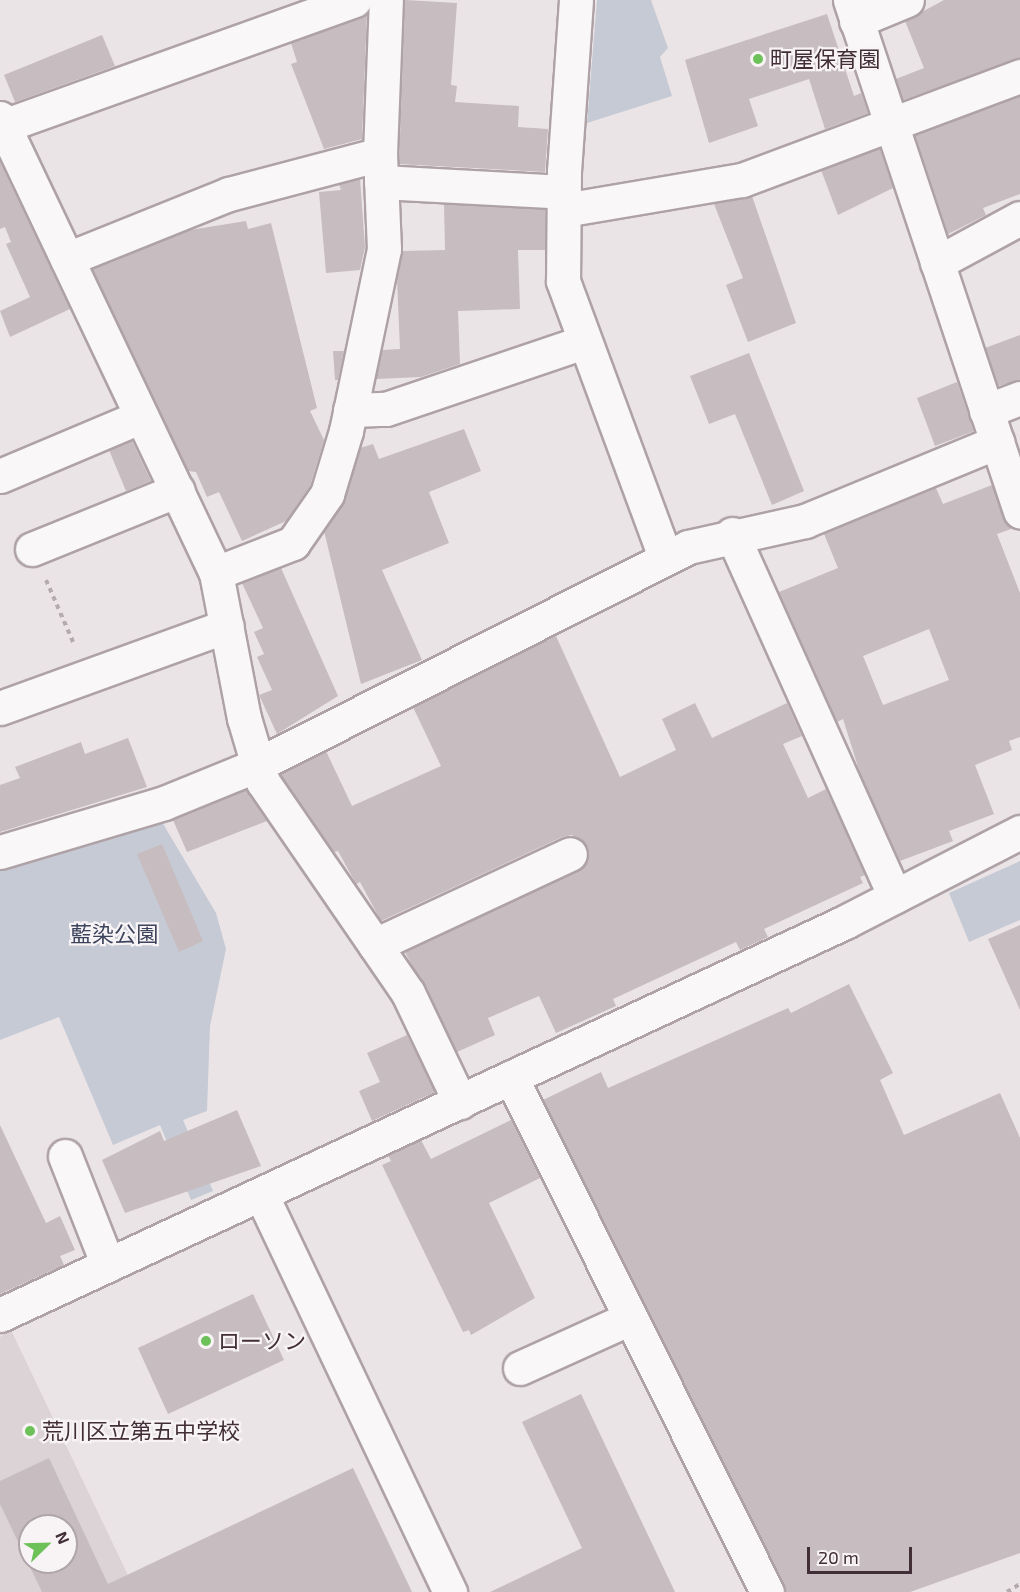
<!DOCTYPE html>
<html>
<head>
<meta charset="utf-8">
<style>
	body { margin:0 }
	#map { position:relative; width:1020px; height:1592px; overflow:hidden; background:#ebe4e7; font-family:"Exo 2","Noto Sans JP",sans-serif }
	div>[style] { position:absolute }
	.built>* { inset:0; background:#dcd3d6 }
	.green>* { inset:0; background:#c6cad4 }
	.building>* { inset:0; background:#c7bcc0 }
	.path>* { height:4px; margin-top:-2px; transform-origin:0; background:repeating-linear-gradient(90deg,#b3abae 0 4.5px,transparent 0 9px) }
	.roads { filter:drop-shadow(2px 0 #aea2a7) drop-shadow(-2px 0 #aea2a7) drop-shadow(0 2px #aea2a7) drop-shadow(0 -2px #aea2a7) }
	.minor>* { height:33px; margin:-16.5px; padding:0 16.5px; transform-origin:16.5px; border-radius:16.5px; background:#f9f7f8 }
	.dots>* { width:16px; height:16px; translate:-50% -50%; box-sizing:border-box; border:3px solid #f8f4f6; border-radius:50% }
	span { translate:-50% -50%; white-space:nowrap; text-align:center; line-height:1.15; -webkit-text-stroke:4.5px #f8f4f6; paint-order:stroke }
	.poi-label { font-size:22px; color:#412e36 }
	.left { translate:0 -50%; text-align:left }
	.park-label { font-size:22px; color:#3c435c }
	.north { position:absolute; left:18px; top:1514px; width:60px; height:60px; box-sizing:border-box; background:#f8f4f6; border:2px solid #afa5a9; border-radius:50%; rotate:67deg; font-size:16px; font-weight:700; line-height:24px; text-align:center; color:#412e36 }
	.north::after { content:''; display:block; margin:auto; width:21px; height:27px; background:#6cc158; clip-path:polygon(50% 0,100% 100%,50% 72%,0 100%) }
	.scale { position:absolute; left:807px; top:1547px; width:105px; height:27px; box-sizing:border-box; border:3px solid #412e36; border-top:0; padding-left:8px; font-size:18px; line-height:21px; white-space:nowrap; color:#412e36; -webkit-text-stroke:4px #f8f4f6; paint-order:stroke }
</style>
</head>
<body>
<div id="map">
	<div class="built">
		<i style="clip-path:polygon(evenodd,11px 1330px,136px 1592px,0 1592px,0 1337px,11px 1330px,30px 1526px,66px 1526px,66px 1562px,30px 1562px,30px 1526px)"></i>
	</div>
	<div class="green">
		<i style="clip-path:polygon(597px 0,651px 0,668px 48px,660px 57px,672px 96px,587px 123px)"></i>
		<i style="clip-path:polygon(159px 817px,216px 913px,226px 949px,210px 1026px,207px 1111px,183px 1120px,213px 1191px,191px 1200px,160px 1125px,113px 1145px,59px 1017px,0 1040px,0 866px)"></i>
		<i style="clip-path:polygon(1020px 861px,1020px 920px,969px 942px,949px 893px)"></i>
	</div>
	<div class="building">
		<i style="clip-path:polygon(405px 0,457px 3px,451px 85px,457px 86px,455px 102px,519px 106px,518px 127px,548px 129px,545px 172px,399px 164px)"></i>
		<i style="clip-path:polygon(944px 0,1020px 0,1020px 58px,903px 100px,896px 79px,924px 68px,905px 21px)"></i>
		<i style="clip-path:polygon(367px 13px,362px 139px,324px 149px,291px 64px,297px 62px,291px 43px)"></i>
		<i style="clip-path:polygon(827px 14px,854px 96px,861px 93px,868px 113px,825px 129px,809px 79px,749px 99px,758px 126px,709px 143px,685px 60px)"></i>
		<i style="clip-path:polygon(102px 35px,115px 66px,15px 102px,4px 75px)"></i>
		<i style="clip-path:polygon(1020px 96px,1020px 194px,983px 208px,986px 215px,948px 234px,915px 135px)"></i>
		<i style="clip-path:polygon(880px 149px,893px 188px,838px 215px,821px 170px)"></i>
		<i style="clip-path:polygon(0 162px,70px 309px,10px 337px,0 311px,30px 297px,6px 244px,11px 242px,5px 227px,0 229px)"></i>
		<i style="clip-path:polygon(360px 179px,365px 247px,360px 270px,326px 273px,319px 192px,341px 190px,339px 184px)"></i>
		<i style="clip-path:polygon(752px 196px,796px 323px,748px 342px,726px 285px,743px 278px,714px 204px)"></i>
		<i style="clip-path:polygon(444px 204px,545px 210px,545px 250px,518px 250px,520px 309px,458px 311px,460px 364px,421px 377px,376px 379px,382px 350px,400px 349px,397px 279px,403px 251px,445px 250px)"></i>
		<i style="clip-path:polygon(246px 221px,248px 229px,271px 223px,317px 408px,310px 411px,324px 440px,310px 486px,286px 521px,242px 541px,219px 492px,207px 497px,196px 472px,188px 471px,92px 269px,190px 230px)"></i>
		<i style="clip-path:polygon(1020px 335px,1020px 380px,998px 386px,985px 348px)"></i>
		<i style="clip-path:polygon(333px 351px,344px 351px,338px 380px,335px 380px)"></i>
		<i style="clip-path:polygon(749px 353px,804px 491px,772px 505px,735px 414px,709px 424px,690px 376px)"></i>
		<i style="clip-path:polygon(957px 382px,974px 431px,935px 446px,917px 398px)"></i>
		<i style="clip-path:polygon(464px 429px,481px 471px,429px 492px,449px 543px,382px 570px,422px 660px,361px 684px,324px 531px,345px 500px,360px 448px,373px 444px,379px 459px)"></i>
		<i style="clip-path:polygon(132px 441px,151px 481px,126px 491px,109px 450px)"></i>
		<i style="clip-path:polygon(evenodd,992px 485px,1011px 529px,997px 534px,1020px 593px,1020px 737px,1009px 741px,1012px 750px,975px 765px,994px 814px,949px 831px,953px 841px,900px 861px,860px 773px,843px 719px,837px 722px,779px 592px,838px 568px,824px 534px,936px 488px,943px 504px,992px 485px,929px 629px,949px 680px,883px 705px,863px 656px,929px 629px)"></i>
		<i style="clip-path:polygon(281px 568px,338px 696px,277px 734px,259px 695px,272px 690px,257px 657px,264px 654px,254px 632px,263px 628px,242px 583px)"></i>
		<i style="clip-path:polygon(556px 636px,620px 777px,676px 750px,662px 719px,695px 703px,712px 738px,787px 703px,802px 736px,783px 744px,808px 798px,826px 789px,865px 875px,860px 877px,863px 883px,764px 929px,768px 937px,740px 950px,736px 942px,613px 999px,616px 1006px,556px 1033px,539px 996px,488px 1018px,495px 1035px,457px 1052px,405px 952px,578px 871px,589px 856px,587px 846px,572px 835px,562px 837px,381px 921px,360px 882px,356px 884px,338px 851px,334px 852px,280px 774px,326px 751px,352px 806px,441px 766px,413px 707px)"></i>
		<i style="clip-path:polygon(128px 738px,147px 787px,0 832px,0 785px,20px 778px,15px 767px,81px 742px,85px 754px)"></i>
		<i style="clip-path:polygon(246px 790px,267px 821px,187px 852px,173px 820px)"></i>
		<i style="clip-path:polygon(162px 844px,203px 941px,179px 952px,137px 854px)"></i>
		<i style="clip-path:polygon(1020px 925px,1020px 1010px,988px 939px)"></i>
		<i style="clip-path:polygon(849px 984px,893px 1073px,880px 1080px,904px 1135px,1000px 1093px,1020px 1138px,1020px 1553px,910px 1592px,786px 1592px,543px 1100px,601px 1072px,608px 1088px,788px 1008px,791px 1013px)"></i>
		<i style="clip-path:polygon(407px 1035px,435px 1092px,372px 1121px,359px 1091px,380px 1082px,367px 1053px)"></i>
		<i style="clip-path:polygon(237px 1110px,261px 1166px,125px 1213px,102px 1160px,160px 1131px,164px 1141px)"></i>
		<i style="clip-path:polygon(511px 1120px,540px 1178px,489px 1203px,535px 1298px,471px 1335px,469px 1330px,463px 1332px,382px 1165px,391px 1161px,388px 1155px,421px 1140px,431px 1159px)"></i>
		<i style="clip-path:polygon(0 1125px,46px 1223px,60px 1216px,75px 1250px,60px 1256px,64px 1265px,0 1294px)"></i>
		<i style="clip-path:polygon(253px 1294px,284px 1360px,168px 1414px,138px 1348px)"></i>
		<i style="clip-path:polygon(581px 1394px,675px 1592px,490px 1592px,582px 1548px,522px 1422px)"></i>
		<i style="clip-path:polygon(evenodd,49px 1458px,108px 1584px,353px 1468px,412px 1592px,42px 1592px,0 1504px,0 1481px,49px 1458px,30px 1526px,66px 1526px,66px 1562px,30px 1562px,30px 1526px)"></i>
	</div>
	<div class="path">
		<i style="left:46px;top:580px;width:70px;rotate:66.4deg"></i>
		<i style="left:1007px;top:1592px;width:15px;rotate:-32deg"></i>
	</div>
	<div class="roads">
		<div class="minor">
			<i style="left:576px;top:0;width:171px;rotate:94deg"></i>
			<i style="left:564px;top:171px;width:110px;rotate:90.5deg"></i>
			<i style="left:563px;top:281px;width:294px;rotate:69.7deg"></i>
			<i style="left:850px;top:0;width:539px;rotate:71.6deg"></i>
			<i style="left:856px;top:21px;width:55px;rotate:-22.4deg"></i>
			<i style="left:0;top:118px;width:504px;rotate:64.61deg"></i>
			<i style="left:216px;top:573px;width:148px;rotate:79.1deg"></i>
			<i style="left:244px;top:718px;width:67px;rotate:73.5deg"></i>
			<i style="left:263px;top:782px;width:256px;rotate:55.5deg"></i>
			<i style="left:408px;top:993px;width:121px;rotate:64.5deg"></i>
			<i style="left:3px;top:126px;width:373px;rotate:-19.7deg"></i>
			<i style="left:381px;top:182px;width:183px;rotate:3.1deg"></i>
			<i style="left:564px;top:210px;width:181px;rotate:-9.6deg"></i>
			<i style="left:742px;top:180px;width:297px;rotate:-20.5deg"></i>
			<i style="left:67px;top:259px;width:175px;rotate:-21.9deg"></i>
			<i style="left:229px;top:194px;width:156px;rotate:-14.8deg"></i>
			<i style="left:937px;top:263px;width:94px;rotate:-28.5deg"></i>
			<i style="left:350px;top:410px;width:36px;rotate:-2deg"></i>
			<i style="left:386px;top:409px;width:209px;rotate:-18.7deg"></i>
			<i style="left:986px;top:411px;width:36px;rotate:-21deg"></i>
			<i style="left:0;top:476px;width:152px;rotate:-22.9deg"></i>
			<i style="left:732px;top:534px;width:397px;rotate:65.8deg"></i>
			<i style="left:32px;top:549px;width:157px;rotate:-22deg"></i>
			<i style="left:216px;top:573px;width:83px;rotate:-21.3deg"></i>
			<i style="left:293px;top:543px;width:60px;rotate:-55.2deg"></i>
			<i style="left:327px;top:494px;width:66px;rotate:-73.2deg"></i>
			<i style="left:346px;top:431px;width:186px;rotate:-78.2deg"></i>
			<i style="left:384px;top:249px;width:95px;rotate:-92.4deg"></i>
			<i style="left:380px;top:154px;width:154px;rotate:-87.8deg"></i>
			<i style="left:0;top:708px;width:241px;rotate:-19.9deg"></i>
			<i style="left:0;top:852px;width:171px;rotate:-16.6deg"></i>
			<i style="left:164px;top:803px;width:100px;rotate:-22.2deg"></i>
			<i style="left:257px;top:765px;width:483px;rotate:-26.8deg"></i>
			<i style="left:688px;top:547px;width:120px;rotate:-12.5deg"></i>
			<i style="left:805px;top:521px;width:208px;rotate:-22.4deg"></i>
			<i style="left:375px;top:945px;width:215px;rotate:-25deg"></i>
			<i style="left:511px;top:1077px;width:575px;rotate:63.57deg"></i>
			<i style="left:65px;top:1156px;width:117px;rotate:68.5deg"></i>
			<i style="left:261px;top:1194px;width:441px;rotate:64.6deg"></i>
			<i style="left:0;top:1315px;width:932px;rotate:-24.94deg"></i>
			<i style="left:845px;top:922px;width:197px;rotate:-27.2deg"></i>
			<i style="left:520px;top:1368px;width:121px;rotate:-24.4deg"></i>
		</div>
	</div>
	<div class="dots">
		<i style="left:758px;top:59px;background:#6cc158"></i>
		<i style="left:206px;top:1341px;background:#6cc158"></i>
		<i style="left:30px;top:1431px;background:#6cc158"></i>
	</div>
	<div class="poi-label">
		<span class="left" style="left:770px;top:59px">町屋保育園</span>
		<span class="left" style="left:218px;top:1341px">ローソン</span>
		<span class="left" style="left:42px;top:1431px">荒川区立第五中学校</span>
	</div>
	<div class="park-label">
		<span style="left:114px;top:934px">藍染公園</span>
	</div>
	<div class="north">N</div>
	<div class="scale">20 m</div>
</div>
</body>
</html>
